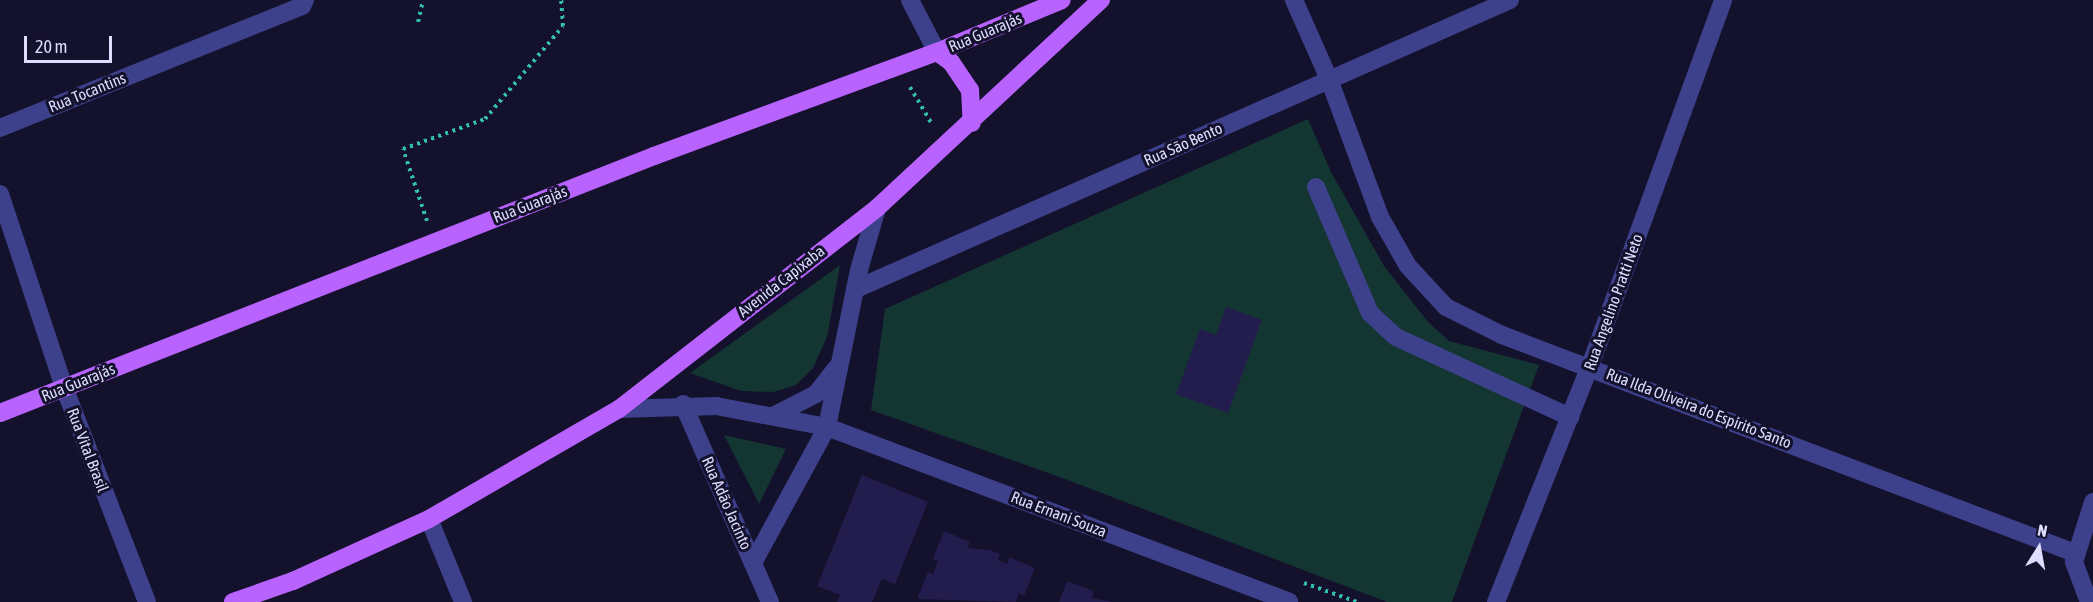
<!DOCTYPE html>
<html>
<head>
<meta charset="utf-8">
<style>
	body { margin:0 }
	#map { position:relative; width:2093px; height:602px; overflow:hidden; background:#14112c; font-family:"Asap Condensed",sans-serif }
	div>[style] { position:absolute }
	.green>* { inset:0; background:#143632 }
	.building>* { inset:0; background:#231d4d }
	.path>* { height:4px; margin-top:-2px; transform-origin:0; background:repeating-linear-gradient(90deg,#31beab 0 3px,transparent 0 7.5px) }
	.minor>* { height:18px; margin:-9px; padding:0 9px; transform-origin:9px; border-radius:9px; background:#3d408b }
	.major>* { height:18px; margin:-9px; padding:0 9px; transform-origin:9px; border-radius:9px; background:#b963ff }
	span { translate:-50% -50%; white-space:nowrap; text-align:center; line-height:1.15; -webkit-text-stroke:6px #14112c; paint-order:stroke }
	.street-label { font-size:16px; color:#dedcff }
	.north { position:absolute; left:2009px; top:518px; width:60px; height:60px; -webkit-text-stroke:4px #14112c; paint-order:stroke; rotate:11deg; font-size:16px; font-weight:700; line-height:24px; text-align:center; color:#dedcff }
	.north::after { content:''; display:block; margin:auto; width:21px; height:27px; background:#dedcff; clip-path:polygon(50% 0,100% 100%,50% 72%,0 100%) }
	.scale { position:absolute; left:24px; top:36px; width:88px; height:27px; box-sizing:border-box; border:3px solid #dedcff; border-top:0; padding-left:8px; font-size:18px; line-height:21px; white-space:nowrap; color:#dedcff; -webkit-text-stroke:4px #14112c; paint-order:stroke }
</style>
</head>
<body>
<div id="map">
	<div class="green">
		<i style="clip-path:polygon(1308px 119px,1331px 172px,1384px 266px,1428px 322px,1449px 341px,1539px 365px,1452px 602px,1387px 602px,1065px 479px,871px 410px,885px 309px)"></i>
		<i style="clip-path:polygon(840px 265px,827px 337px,813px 368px,796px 385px,773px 392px,741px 391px,690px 373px)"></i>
		<i style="clip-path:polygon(724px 435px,786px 449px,759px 504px)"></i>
	</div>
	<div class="building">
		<i style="clip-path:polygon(1226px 307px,1262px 320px,1228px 413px,1176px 394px,1200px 329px,1216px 335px)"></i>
		<i style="clip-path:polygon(862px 475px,928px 502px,895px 584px,882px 579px,872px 602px,837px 602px,840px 595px,817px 586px)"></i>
		<i style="clip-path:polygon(944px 531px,970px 542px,967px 548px,990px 550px,1000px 554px,998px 560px,1007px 564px,1009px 557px,1035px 568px,1024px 596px,1019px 593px,1016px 602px,917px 599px,928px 572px,933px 574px,938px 561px,933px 559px)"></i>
		<i style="clip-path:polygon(1067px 581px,1094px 591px,1092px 598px,1112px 602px,1059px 602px)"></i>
	</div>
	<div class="path">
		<i style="left:418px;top:22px;width:23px;rotate:-77deg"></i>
		<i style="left:910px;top:87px;width:43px;rotate:59.3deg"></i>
		<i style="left:427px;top:221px;width:76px;rotate:-108.4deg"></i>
		<i style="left:403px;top:149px;width:87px;rotate:-20.1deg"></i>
		<i style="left:485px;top:119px;width:121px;rotate:-50deg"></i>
		<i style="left:563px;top:26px;width:26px;rotate:-94deg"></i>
		<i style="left:1304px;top:583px;width:56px;rotate:19.7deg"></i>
	</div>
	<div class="minor">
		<i style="left:910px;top:0;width:59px;rotate:62.6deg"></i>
		<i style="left:1294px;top:0;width:86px;rotate:66.1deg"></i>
		<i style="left:1329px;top:79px;width:147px;rotate:69.7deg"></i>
		<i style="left:1380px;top:217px;width:56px;rotate:60.3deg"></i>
		<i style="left:1408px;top:266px;width:56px;rotate:47.2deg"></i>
		<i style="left:1446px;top:307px;width:63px;rotate:26.6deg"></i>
		<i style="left:1502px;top:335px;width:613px;rotate:20.83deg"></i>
		<i style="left:0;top:128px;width:326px;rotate:-22deg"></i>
		<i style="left:302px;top:6px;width:7px;rotate:-63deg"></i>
		<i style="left:1316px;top:187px;width:137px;rotate:66.8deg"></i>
		<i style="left:1370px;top:313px;width:35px;rotate:43deg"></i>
		<i style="left:1396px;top:337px;width:192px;rotate:24.7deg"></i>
		<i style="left:0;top:194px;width:203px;rotate:71.7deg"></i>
		<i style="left:64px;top:387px;width:230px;rotate:68.9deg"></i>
		<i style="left:856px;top:289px;width:715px;rotate:-23.84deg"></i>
		<i style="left:683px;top:404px;width:216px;rotate:66.3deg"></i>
		<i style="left:619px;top:409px;width:97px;rotate:-1.8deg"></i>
		<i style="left:716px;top:406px;width:113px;rotate:10.7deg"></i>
		<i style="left:827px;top:427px;width:494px;rotate:20.7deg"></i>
		<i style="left:775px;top:415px;width:46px;rotate:-27.1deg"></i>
		<i style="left:816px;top:394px;width:33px;rotate:-52deg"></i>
		<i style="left:429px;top:519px;width:90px;rotate:67.7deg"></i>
		<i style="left:753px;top:563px;width:155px;rotate:-61.4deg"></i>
		<i style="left:827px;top:427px;width:160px;rotate:-78.5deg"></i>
		<i style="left:859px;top:270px;width:65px;rotate:-73.8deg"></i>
		<i style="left:1496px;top:602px;width:254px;rotate:-68.3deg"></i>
		<i style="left:1590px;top:366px;width:389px;rotate:-70deg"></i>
		<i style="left:2089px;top:602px;width:43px;rotate:-110.6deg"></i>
		<i style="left:2074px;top:562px;width:63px;rotate:-72.4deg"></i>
	</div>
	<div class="major">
		<i style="left:937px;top:52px;width:17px;rotate:36deg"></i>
		<i style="left:951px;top:62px;width:34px;rotate:56deg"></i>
		<i style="left:970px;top:90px;width:33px;rotate:87deg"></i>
		<i style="left:0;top:413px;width:703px;rotate:-21.45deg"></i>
		<i style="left:654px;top:156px;width:302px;rotate:-20.2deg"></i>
		<i style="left:937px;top:52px;width:135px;rotate:-22.6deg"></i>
		<i style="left:233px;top:602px;width:64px;rotate:-19.3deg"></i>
		<i style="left:293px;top:581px;width:149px;rotate:-24.5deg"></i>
		<i style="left:429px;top:519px;width:220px;rotate:-30.1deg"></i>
		<i style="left:619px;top:409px;width:327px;rotate:-37.9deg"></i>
		<i style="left:877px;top:208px;width:306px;rotate:-42.9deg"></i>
	</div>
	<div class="street-label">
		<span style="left:985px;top:32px;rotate:-23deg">Rua Guarajás</span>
		<span style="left:87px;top:92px;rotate:-22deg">Rua Tocantins</span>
		<span style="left:1183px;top:144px;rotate:-24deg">Rua São Bento</span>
		<span style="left:530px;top:204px;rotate:-21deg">Rua Guarajás</span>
		<span style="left:781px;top:281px;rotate:-38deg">Avenida Capixaba</span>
		<span style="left:1613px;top:302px;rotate:-70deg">Rua Angelino Pratti Neto</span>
		<span style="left:78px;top:382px;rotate:-22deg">Rua Guarajás</span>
		<span style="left:1699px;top:408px;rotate:21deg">Rua Ilda Oliveira do Espírito Santo</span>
		<span style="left:88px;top:450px;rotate:69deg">Rua Vital Brasil</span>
		<span style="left:727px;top:503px;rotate:66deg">Rua Adão Jacinto</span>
		<span style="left:1059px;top:514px;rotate:21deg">Rua Ernani Souza</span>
	</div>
	<div class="north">N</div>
	<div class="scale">20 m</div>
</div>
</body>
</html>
